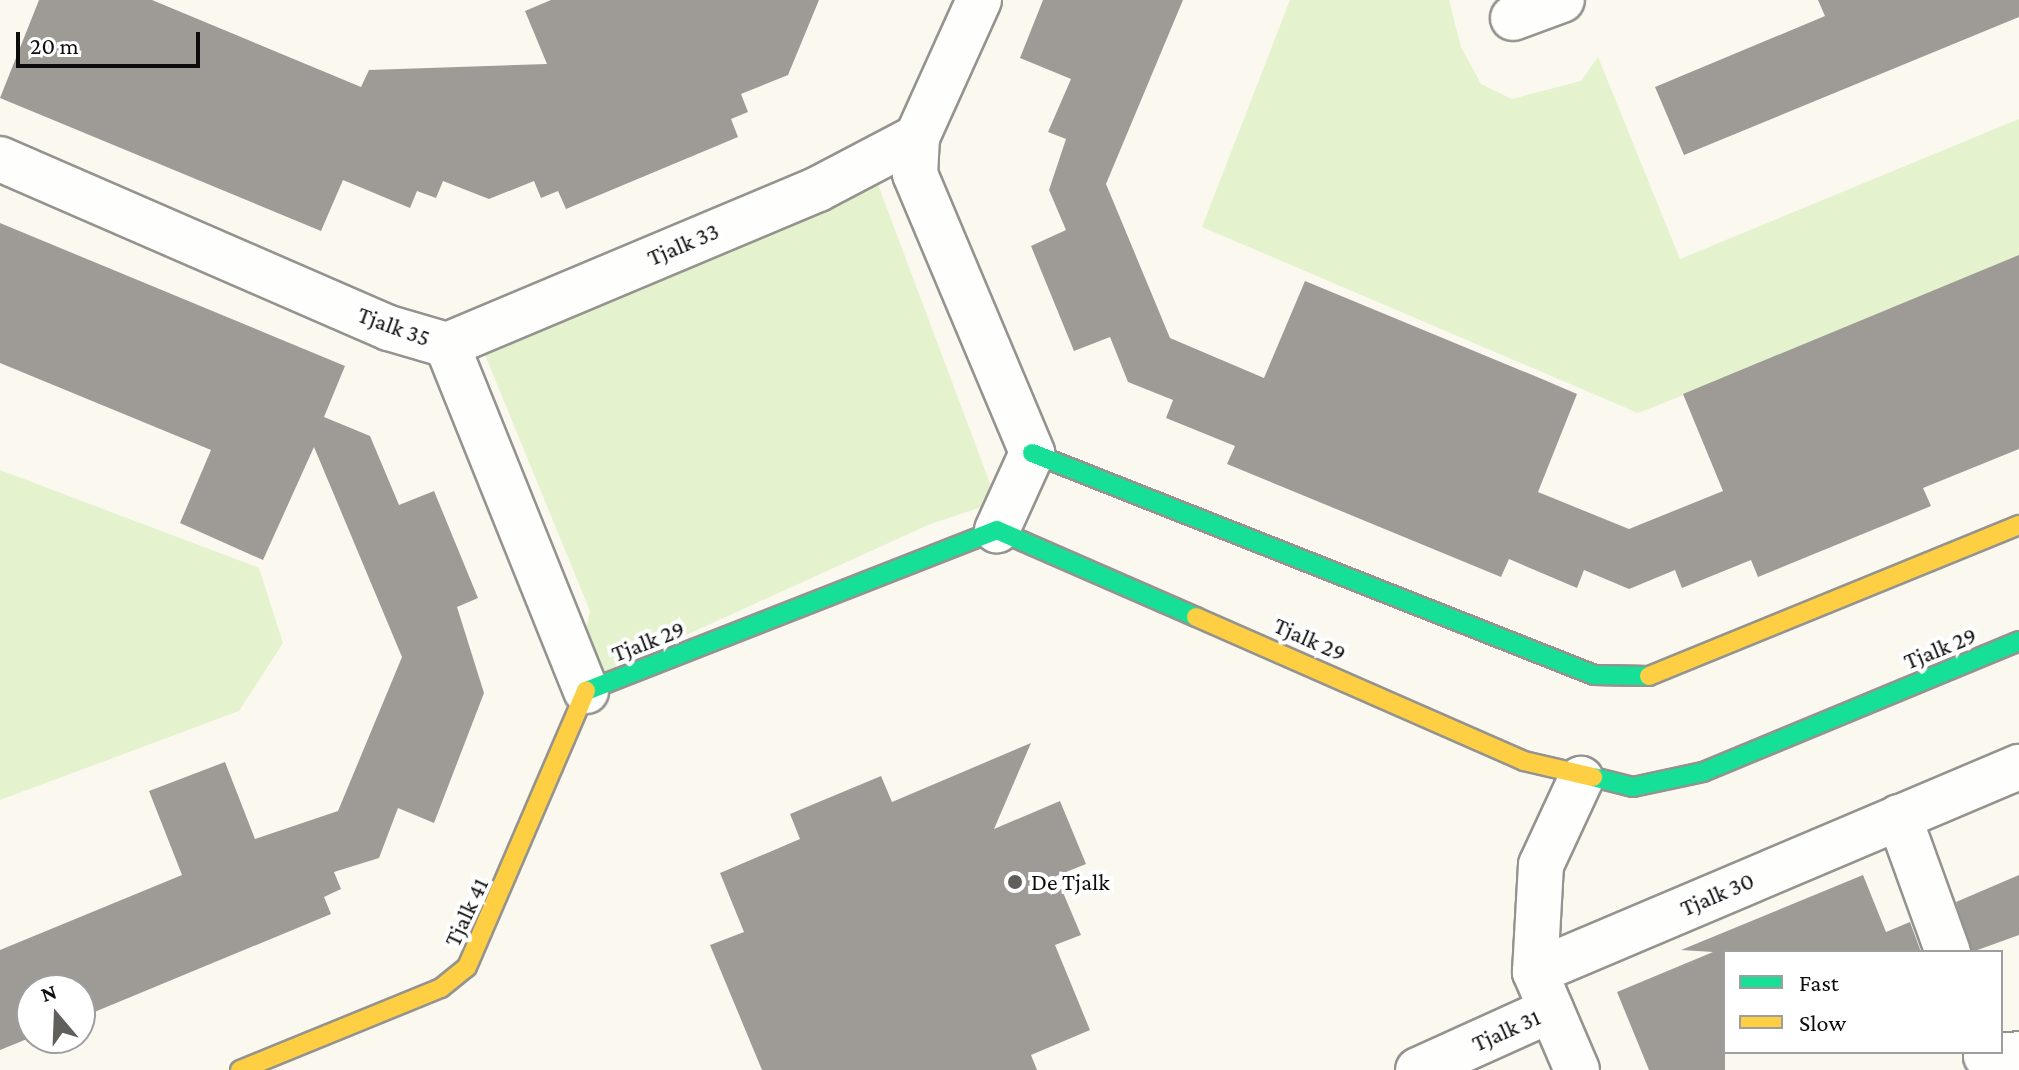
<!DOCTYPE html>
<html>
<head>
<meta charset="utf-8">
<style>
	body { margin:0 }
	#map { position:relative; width:2019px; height:1070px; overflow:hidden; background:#fbf8f0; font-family:"Crimson Pro",serif }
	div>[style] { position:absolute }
	.green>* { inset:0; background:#e4f2ce }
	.building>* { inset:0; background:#9e9a96 }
	.roads { filter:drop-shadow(2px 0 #94938f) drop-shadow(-2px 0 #94938f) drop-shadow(0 2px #94938f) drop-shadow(0 -2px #94938f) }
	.street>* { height:44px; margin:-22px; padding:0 22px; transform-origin:22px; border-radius:22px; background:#fefefd }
	.fast>* { height:18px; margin:-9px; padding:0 9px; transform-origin:9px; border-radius:9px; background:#16e098 }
	.slow>* { height:18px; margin:-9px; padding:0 9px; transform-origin:9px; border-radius:9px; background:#ffcf43 }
	.dots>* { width:22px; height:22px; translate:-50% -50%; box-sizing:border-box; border:4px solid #fff; border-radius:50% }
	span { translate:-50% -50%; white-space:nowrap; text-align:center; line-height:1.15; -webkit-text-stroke:8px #fff; paint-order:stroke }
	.street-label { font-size:24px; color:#0d0d0d }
	.poi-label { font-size:24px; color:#0d0d0d }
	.left { translate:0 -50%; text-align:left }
	.legend { position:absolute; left:1723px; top:950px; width:280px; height:104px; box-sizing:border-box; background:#fff; border:2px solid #9e9e9e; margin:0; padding:10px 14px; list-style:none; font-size:24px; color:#0d0d0d }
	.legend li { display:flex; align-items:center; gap:16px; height:40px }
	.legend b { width:40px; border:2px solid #9e9e9e }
	.north { position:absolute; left:16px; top:974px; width:80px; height:80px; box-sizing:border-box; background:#fff; border:2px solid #9e9e9e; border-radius:50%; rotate:341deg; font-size:22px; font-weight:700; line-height:32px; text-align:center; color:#0d0d0d }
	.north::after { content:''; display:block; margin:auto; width:28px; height:36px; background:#605f5c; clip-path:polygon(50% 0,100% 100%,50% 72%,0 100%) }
	.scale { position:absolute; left:16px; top:32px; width:184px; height:36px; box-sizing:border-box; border:4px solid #0d0d0d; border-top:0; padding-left:10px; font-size:24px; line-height:28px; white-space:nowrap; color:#0d0d0d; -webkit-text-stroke:6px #fff; paint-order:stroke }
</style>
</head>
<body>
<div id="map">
	<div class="green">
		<i style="clip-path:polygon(1290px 0,1449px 0,1461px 47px,1481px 84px,1512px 99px,1581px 81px,1598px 57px,1680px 259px,2019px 119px,2019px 263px,1638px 413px,1202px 227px)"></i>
		<i style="clip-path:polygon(873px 171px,997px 502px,928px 525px,574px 686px,590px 611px,474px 328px)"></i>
		<i style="clip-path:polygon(0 470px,259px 568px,283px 643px,239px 711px,0 800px)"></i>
	</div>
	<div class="building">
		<i style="clip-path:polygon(39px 0,152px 0,361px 87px,369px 70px,547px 64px,525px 11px,551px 0,819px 0,788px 75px,741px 94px,748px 112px,731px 119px,738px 137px,566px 209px,558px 191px,541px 198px,534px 181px,489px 199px,443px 181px,436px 198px,417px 191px,410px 208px,343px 180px,321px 231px,0 98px)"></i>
		<i style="clip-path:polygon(1043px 0,1183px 0,1106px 184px,1170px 338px,1264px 378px,1305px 281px,1542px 379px,1577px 394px,1538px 492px,1629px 529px,1723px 491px,1683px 394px,2019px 255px,2019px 449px,1923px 488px,1931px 506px,1758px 577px,1751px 560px,1682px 588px,1675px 570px,1629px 589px,1584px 570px,1577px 588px,1509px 559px,1501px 577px,1227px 464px,1235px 446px,1166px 418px,1173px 400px,1128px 382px,1110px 337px,1074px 351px,1031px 246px,1066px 230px,1049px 190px,1066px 139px,1048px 132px,1071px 79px,1020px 58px)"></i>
		<i style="clip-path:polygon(1818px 0,2019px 0,2019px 17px,1684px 155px,1655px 87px,1825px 16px)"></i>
		<i style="clip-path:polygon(0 223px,345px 366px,324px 417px,370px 436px,399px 505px,434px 491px,478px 598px,457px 607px,484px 693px,434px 823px,398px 808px,379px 858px,334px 872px,341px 889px,324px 897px,331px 914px,80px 1018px,80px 990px,32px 990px,32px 1037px,0 1050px,0 950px,182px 875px,149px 791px,225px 762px,255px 839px,338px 811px,402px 657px,314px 447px,263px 560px,180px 523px,211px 450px,0 363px)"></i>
		<i style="clip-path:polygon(1031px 743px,994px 829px,1060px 801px,1086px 864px,1056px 876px,1081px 935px,1055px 945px,1090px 1030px,1031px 1055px,1037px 1070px,762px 1070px,710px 945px,744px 932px,720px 873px,800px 839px,790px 814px,881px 776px,892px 802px)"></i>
		<i style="clip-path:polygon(1863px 875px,1886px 932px,1910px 922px,1921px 952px,1725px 952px,1725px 1070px,1649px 1070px,1617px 992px,1713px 952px,1681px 950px)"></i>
		<i style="clip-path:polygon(2019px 875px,2019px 935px,1972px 952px,1956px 902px)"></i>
	</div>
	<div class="roads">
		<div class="street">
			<i style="left:979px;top:0;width:150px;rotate:114.3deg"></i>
			<i style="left:917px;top:137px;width:37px;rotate:93deg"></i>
			<i style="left:915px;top:174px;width:303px;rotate:67.2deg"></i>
			<i style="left:1032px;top:453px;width:85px;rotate:114.4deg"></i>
			<i style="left:1513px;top:18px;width:52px;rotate:-20.2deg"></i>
			<i style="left:0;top:159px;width:424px;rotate:23.5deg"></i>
			<i style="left:389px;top:328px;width:60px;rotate:16.3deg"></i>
			<i style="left:447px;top:345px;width:373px;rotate:68.1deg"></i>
			<i style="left:447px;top:345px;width:402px;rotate:-22.8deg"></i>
			<i style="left:818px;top:189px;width:112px;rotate:-27.7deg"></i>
			<i style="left:1899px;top:817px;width:144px;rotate:70.1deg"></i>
			<i style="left:1535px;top:972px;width:526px;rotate:-22.96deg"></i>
			<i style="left:1986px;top:1056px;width:33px;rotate:-3deg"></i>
			<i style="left:1418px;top:1070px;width:146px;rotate:-24.3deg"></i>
			<i style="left:1577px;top:1070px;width:107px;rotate:-113.2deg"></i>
			<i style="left:1535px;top:972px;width:107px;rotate:-86.8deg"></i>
			<i style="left:1541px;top:865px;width:95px;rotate:-65.1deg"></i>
		</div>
		<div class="fast">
			<i style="left:1032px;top:453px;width:604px;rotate:21.55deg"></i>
			<i style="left:1594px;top:675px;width:55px;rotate:1deg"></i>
			<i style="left:586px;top:691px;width:441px;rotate:-21.4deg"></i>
			<i style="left:997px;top:530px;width:217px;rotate:23.6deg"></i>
			<i style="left:1593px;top:777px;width:41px;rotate:14deg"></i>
			<i style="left:1633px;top:787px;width:72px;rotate:-12.1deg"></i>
			<i style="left:1703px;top:772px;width:342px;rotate:-22.5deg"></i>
		</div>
		<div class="slow">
			<i style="left:1196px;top:617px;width:358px;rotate:23.7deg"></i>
			<i style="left:1524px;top:761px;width:71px;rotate:13.1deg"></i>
			<i style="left:1649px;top:676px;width:400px;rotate:-22.2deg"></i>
			<i style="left:240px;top:1070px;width:217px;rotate:-22.2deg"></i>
			<i style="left:441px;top:988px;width:33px;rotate:-39deg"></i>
			<i style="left:467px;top:967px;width:301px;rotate:-66.7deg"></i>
		</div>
	</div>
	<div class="dots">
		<i style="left:1015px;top:882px;background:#605f5c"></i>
	</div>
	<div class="street-label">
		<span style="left:683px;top:244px;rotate:-23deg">Tjalk 33</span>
		<span style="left:394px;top:326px;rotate:20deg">Tjalk 35</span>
		<span style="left:1310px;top:639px;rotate:24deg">Tjalk 29</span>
		<span style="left:648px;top:641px;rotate:-21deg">Tjalk 29</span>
		<span style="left:1940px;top:648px;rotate:-22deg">Tjalk 29</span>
		<span style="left:1717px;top:894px;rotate:-23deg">Tjalk 30</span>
		<span style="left:466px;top:912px;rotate:-65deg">Tjalk 41</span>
		<span style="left:1506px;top:1030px;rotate:-24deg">Tjalk 31</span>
	</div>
	<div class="poi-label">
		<span class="left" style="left:1031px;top:882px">De Tjalk</span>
	</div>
	<ul class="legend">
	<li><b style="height:10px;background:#16e098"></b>Fast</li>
	<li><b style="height:10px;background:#ffcf43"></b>Slow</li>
	</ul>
	<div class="north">N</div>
	<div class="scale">20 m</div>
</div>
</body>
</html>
